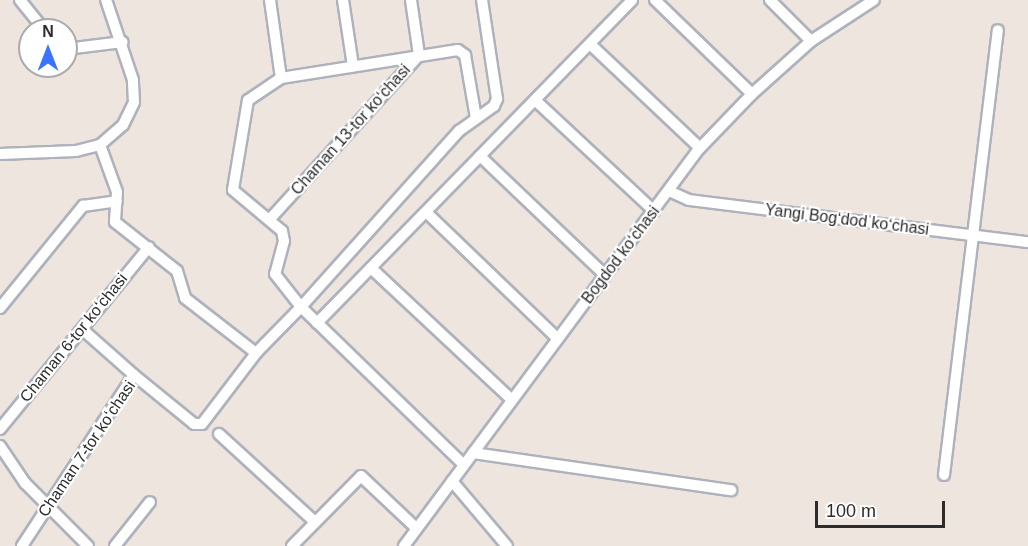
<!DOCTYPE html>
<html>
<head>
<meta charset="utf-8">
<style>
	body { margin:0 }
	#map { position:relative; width:1028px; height:546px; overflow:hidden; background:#eee5de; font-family:Arial,sans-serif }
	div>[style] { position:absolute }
	.roads { filter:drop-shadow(2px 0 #aeb2bc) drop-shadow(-2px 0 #aeb2bc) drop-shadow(0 2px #aeb2bc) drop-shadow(0 -2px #aeb2bc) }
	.minor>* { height:10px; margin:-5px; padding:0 5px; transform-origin:5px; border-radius:5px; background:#fff }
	span { translate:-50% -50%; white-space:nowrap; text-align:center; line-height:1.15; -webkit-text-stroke:4.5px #fff; paint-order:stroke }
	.street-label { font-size:16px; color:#2c2c2c }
	.north { position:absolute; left:18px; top:18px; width:60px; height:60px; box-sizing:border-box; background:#fff; border:2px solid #ababab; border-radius:50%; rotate:0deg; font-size:16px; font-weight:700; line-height:24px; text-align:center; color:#2c2c2c }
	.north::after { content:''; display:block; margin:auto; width:21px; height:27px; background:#3a74fe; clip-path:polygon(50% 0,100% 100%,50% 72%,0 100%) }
	.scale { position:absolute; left:815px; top:501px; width:130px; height:27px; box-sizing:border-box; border:3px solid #2c2c2c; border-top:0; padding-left:8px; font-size:18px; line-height:21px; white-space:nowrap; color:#2c2c2c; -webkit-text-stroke:4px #fff; paint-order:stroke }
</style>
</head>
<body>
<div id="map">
	<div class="roads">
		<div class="minor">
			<i style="left:20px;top:0;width:38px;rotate:51deg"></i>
			<i style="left:270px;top:0;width:79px;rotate:82deg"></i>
			<i style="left:281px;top:78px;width:40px;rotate:146deg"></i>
			<i style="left:248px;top:100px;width:91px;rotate:99.5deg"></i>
			<i style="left:233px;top:190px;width:64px;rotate:39.9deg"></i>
			<i style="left:282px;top:231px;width:10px;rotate:79deg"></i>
			<i style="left:284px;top:241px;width:34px;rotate:105deg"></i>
			<i style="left:275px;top:274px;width:42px;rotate:51.8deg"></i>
			<i style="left:301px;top:307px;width:237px;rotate:-48.1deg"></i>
			<i style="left:459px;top:131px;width:43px;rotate:-35.5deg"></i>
			<i style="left:494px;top:106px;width:8px;rotate:-67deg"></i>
			<i style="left:497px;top:99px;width:100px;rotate:-98.6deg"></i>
			<i style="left:343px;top:0;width:67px;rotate:81.4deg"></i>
			<i style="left:655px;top:0;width:135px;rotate:44.1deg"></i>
			<i style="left:770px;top:0;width:58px;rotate:45deg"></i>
			<i style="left:590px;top:44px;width:151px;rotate:43.4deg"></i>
			<i style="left:66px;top:49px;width:57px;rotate:-7deg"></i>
			<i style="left:281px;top:78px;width:179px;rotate:-9deg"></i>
			<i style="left:458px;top:50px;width:9px;rotate:36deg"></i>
			<i style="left:465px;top:55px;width:64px;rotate:80.1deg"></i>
			<i style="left:535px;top:100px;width:163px;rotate:43deg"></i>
			<i style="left:100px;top:145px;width:50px;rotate:70.1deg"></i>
			<i style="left:117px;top:192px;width:30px;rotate:94deg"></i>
			<i style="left:115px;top:222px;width:79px;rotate:38.3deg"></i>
			<i style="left:177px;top:271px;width:28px;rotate:73deg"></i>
			<i style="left:185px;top:298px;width:90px;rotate:37.8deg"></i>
			<i style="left:0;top:154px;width:76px;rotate:-2.3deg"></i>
			<i style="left:76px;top:151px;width:25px;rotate:-14deg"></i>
			<i style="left:100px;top:145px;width:30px;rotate:-41deg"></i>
			<i style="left:123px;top:125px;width:25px;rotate:-64deg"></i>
			<i style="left:134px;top:102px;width:22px;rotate:-93deg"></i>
			<i style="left:133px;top:80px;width:84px;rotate:-108.6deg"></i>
			<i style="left:480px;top:156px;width:173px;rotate:43.6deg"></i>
			<i style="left:669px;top:191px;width:22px;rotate:24deg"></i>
			<i style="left:689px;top:200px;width:342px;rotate:7.1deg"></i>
			<i style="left:426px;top:212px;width:183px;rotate:43.9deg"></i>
			<i style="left:270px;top:219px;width:222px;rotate:-47.7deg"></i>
			<i style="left:419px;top:55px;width:56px;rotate:-98.3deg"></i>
			<i style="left:371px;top:268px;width:193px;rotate:43.1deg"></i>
			<i style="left:0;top:308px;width:132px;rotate:-50.9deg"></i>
			<i style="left:83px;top:206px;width:34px;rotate:-8deg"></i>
			<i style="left:317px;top:323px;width:451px;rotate:-45.7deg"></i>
			<i style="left:82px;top:329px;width:69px;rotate:41.5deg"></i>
			<i style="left:0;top:429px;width:235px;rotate:-50.7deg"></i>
			<i style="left:219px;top:434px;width:130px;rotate:42.5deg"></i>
			<i style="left:0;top:446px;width:45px;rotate:56deg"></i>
			<i style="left:25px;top:483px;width:89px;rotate:45deg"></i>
			<i style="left:473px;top:453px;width:261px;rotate:8.2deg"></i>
			<i style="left:944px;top:475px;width:448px;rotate:-83.1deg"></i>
			<i style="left:452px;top:481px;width:85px;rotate:49.8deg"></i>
			<i style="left:22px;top:546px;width:204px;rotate:-56.8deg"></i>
			<i style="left:134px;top:375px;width:77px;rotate:39.2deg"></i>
			<i style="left:194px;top:424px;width:8px"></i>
			<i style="left:202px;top:424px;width:89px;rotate:-52.7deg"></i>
			<i style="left:256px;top:353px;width:64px;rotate:-45.6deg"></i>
			<i style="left:301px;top:307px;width:227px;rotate:44.1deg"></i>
			<i style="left:115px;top:546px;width:56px;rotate:-51.5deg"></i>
			<i style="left:292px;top:546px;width:98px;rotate:-45.4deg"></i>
			<i style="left:361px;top:476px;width:76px;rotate:43.4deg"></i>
			<i style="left:404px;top:546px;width:496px;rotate:-53.4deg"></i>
			<i style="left:700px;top:148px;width:75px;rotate:-46.1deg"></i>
			<i style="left:752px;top:94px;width:79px;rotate:-41.9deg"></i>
			<i style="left:811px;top:41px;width:75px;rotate:-33.1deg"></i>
		</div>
	</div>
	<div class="street-label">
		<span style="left:351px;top:130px;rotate:-48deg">Chaman 13-tor koʻchasi</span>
		<span style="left:847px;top:220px;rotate:7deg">Yangi Bogʻdod koʻchasi</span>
		<span style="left:621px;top:255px;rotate:-53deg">Bogdod koʻchasi</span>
		<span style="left:74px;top:338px;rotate:-51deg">Chaman 6-tor koʻchasi</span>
		<span style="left:87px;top:449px;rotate:-56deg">Chaman 7-tor koʻchasi</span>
	</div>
	<div class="north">N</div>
	<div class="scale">100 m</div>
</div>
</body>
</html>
